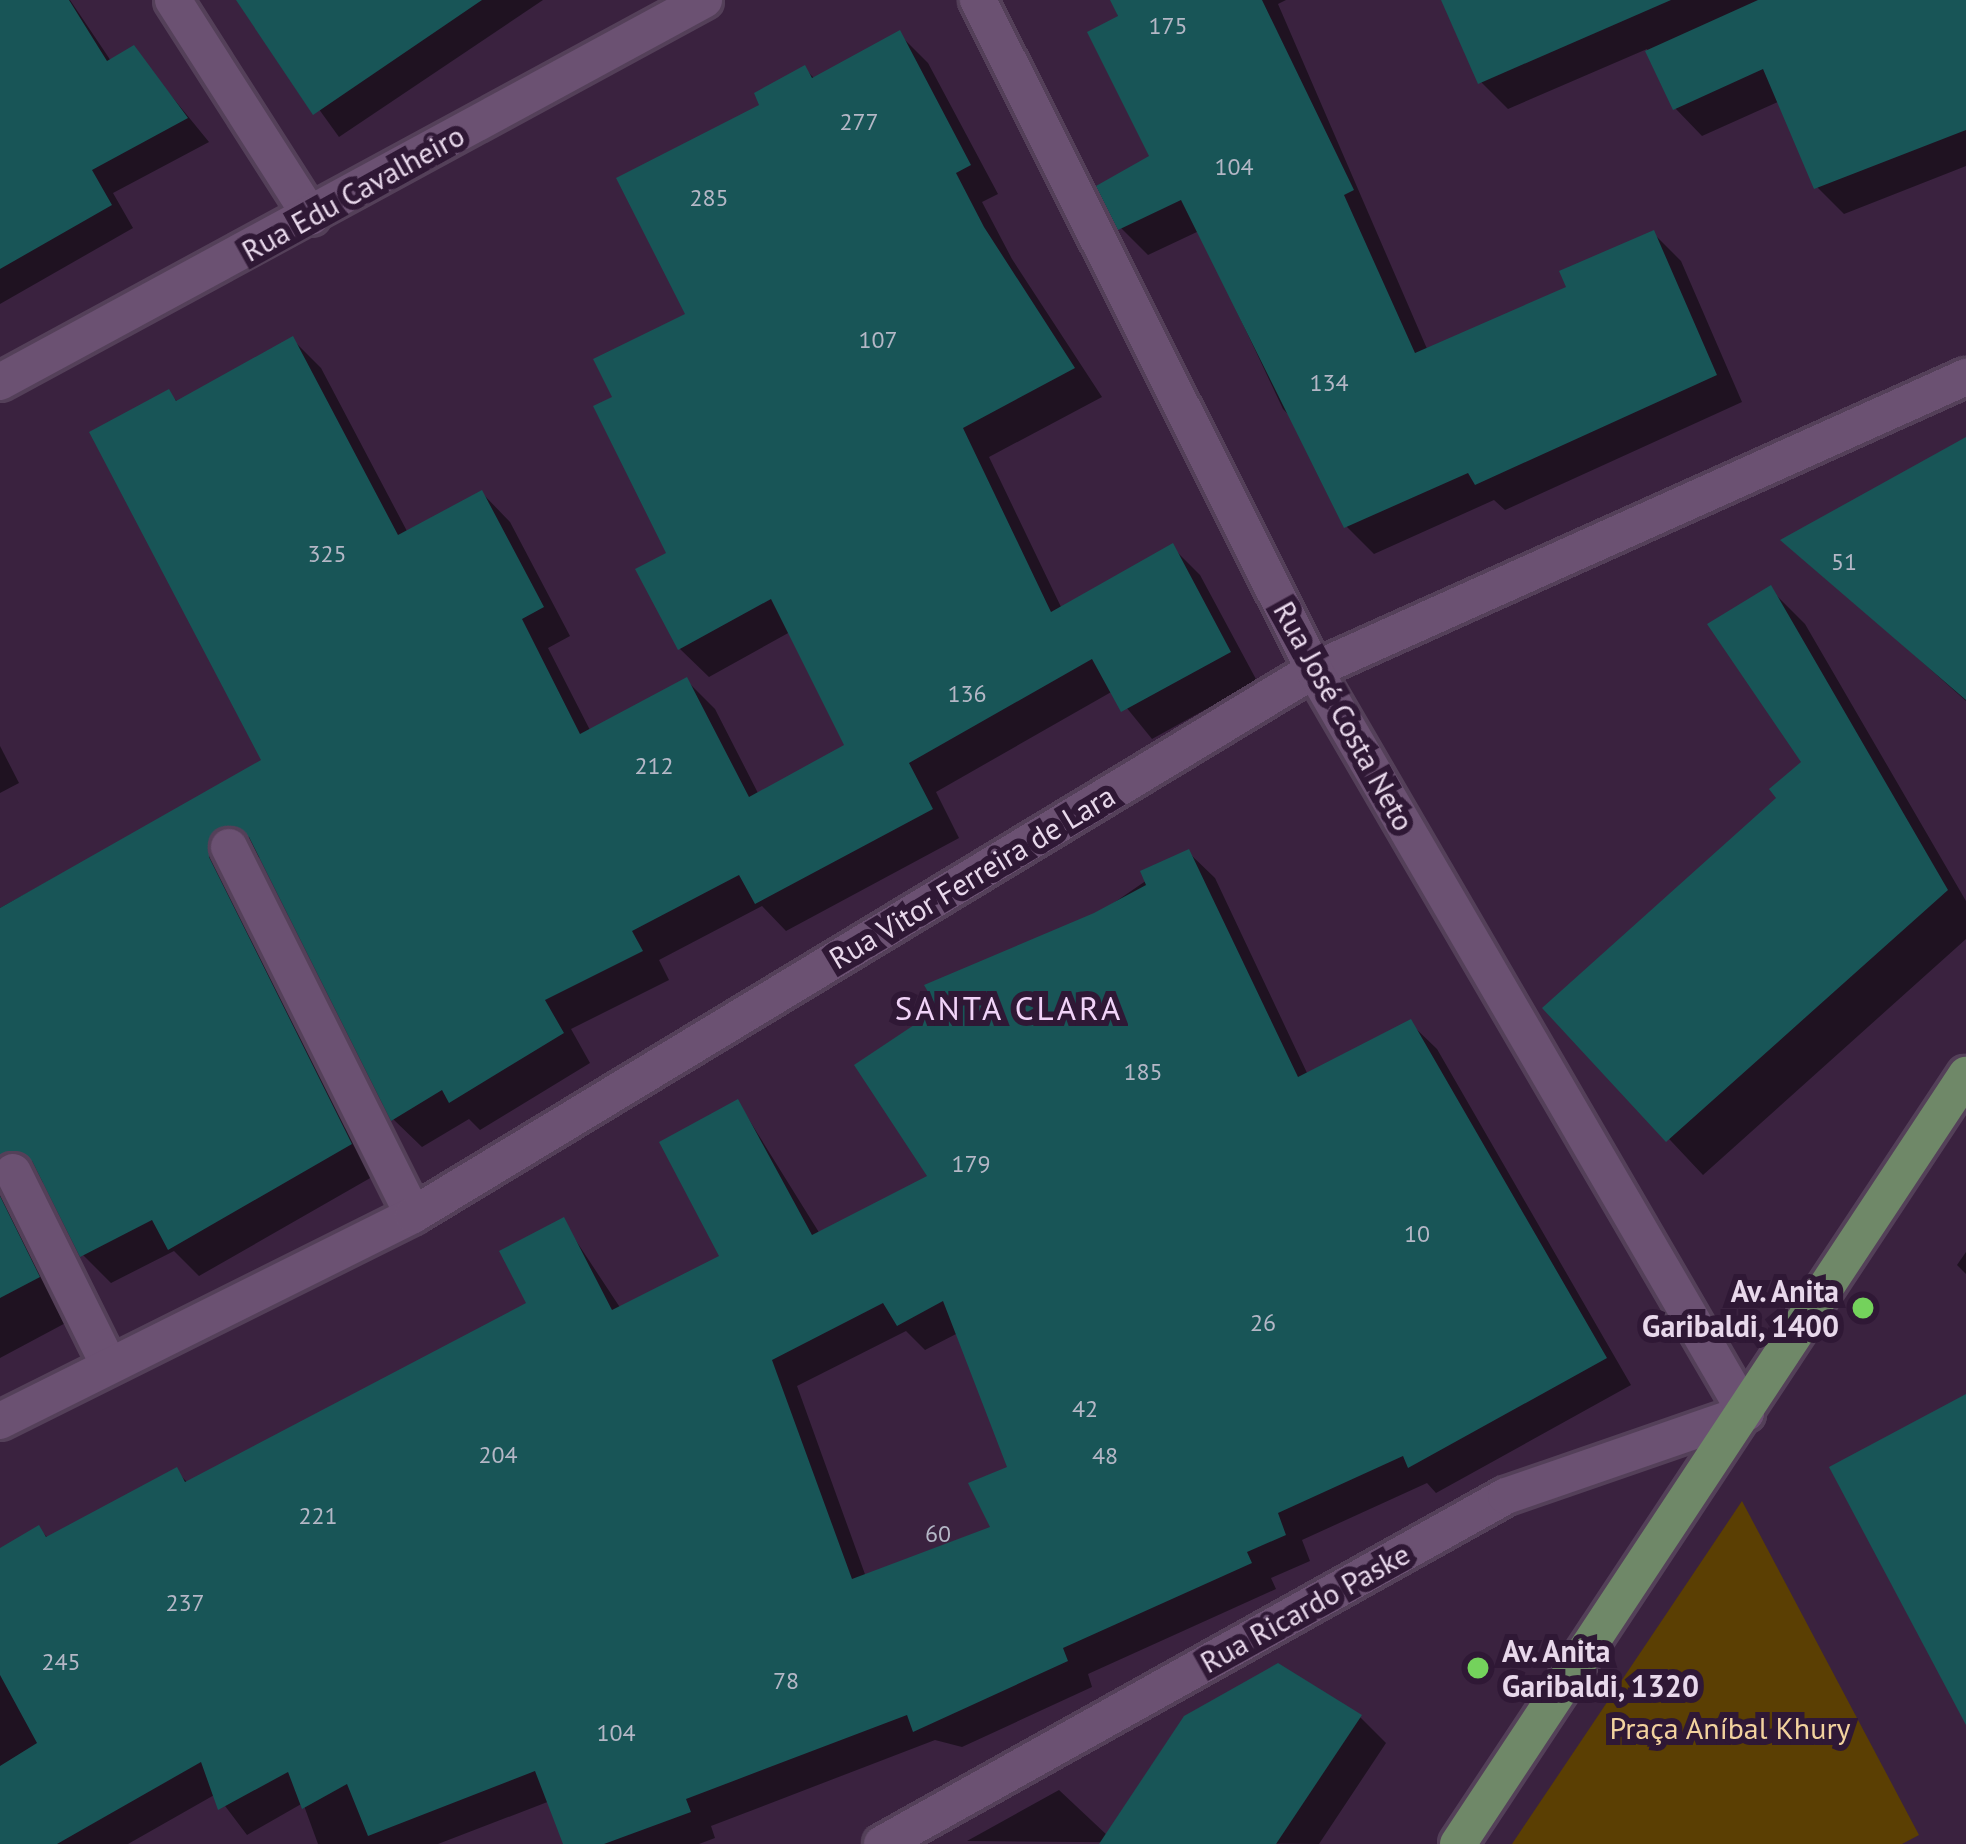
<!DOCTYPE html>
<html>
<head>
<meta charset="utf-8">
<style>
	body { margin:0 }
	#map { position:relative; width:1966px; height:1844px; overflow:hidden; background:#3a223f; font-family:"PT Sans",sans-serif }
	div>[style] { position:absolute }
	.green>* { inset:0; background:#5b3f03 }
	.shadow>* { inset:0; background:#0007 }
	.building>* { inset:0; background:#185557 }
	.roads { filter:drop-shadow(3px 0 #544059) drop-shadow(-3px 0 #544059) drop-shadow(0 3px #544059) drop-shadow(0 -3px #544059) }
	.minor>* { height:36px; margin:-18px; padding:0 18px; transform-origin:18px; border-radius:18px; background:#6b5172 }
	.major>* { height:36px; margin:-18px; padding:0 18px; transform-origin:18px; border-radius:18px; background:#6f8868 }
	.dots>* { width:33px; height:33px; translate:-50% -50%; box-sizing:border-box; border:6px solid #2f1835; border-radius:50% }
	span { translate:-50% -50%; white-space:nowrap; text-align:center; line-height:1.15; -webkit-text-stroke:12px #2f1835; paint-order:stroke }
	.number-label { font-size:24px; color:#b4b7c6 }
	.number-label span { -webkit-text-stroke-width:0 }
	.street-label { font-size:30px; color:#e8d8eb }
	.poi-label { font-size:30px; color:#e8d8eb; font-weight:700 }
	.right { translate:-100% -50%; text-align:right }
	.left { translate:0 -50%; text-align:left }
	.park-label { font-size:30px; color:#f2d29e }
	.neighbourhood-label { font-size:33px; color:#f1d3f8; letter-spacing:3px }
</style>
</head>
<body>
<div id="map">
	<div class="green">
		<i style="clip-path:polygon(1742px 1501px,1919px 1835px,1902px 1844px,1512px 1844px)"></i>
	</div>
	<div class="shadow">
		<i style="clip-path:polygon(0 0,70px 0,111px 61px,133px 49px,209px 142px,113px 193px,133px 228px,0 304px)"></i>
		<i style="clip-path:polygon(240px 0,543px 0,339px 137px)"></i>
		<i style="clip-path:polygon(1114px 0,1286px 0,1278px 4px,1428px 351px,1570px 288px,1653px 233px,1681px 261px,1742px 402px,1505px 510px,1494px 500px,1374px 554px,1347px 527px,1304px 431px,1283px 409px,1199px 231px,1148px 255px,1121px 228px,1153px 157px)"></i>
		<i style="clip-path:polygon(1444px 0,1966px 0,1966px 166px,1844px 214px,1817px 187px,1780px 101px,1702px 136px,1675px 108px,1647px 49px,1508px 109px,1481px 82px)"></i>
		<i style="clip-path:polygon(899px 34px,928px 63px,998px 194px,982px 202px,1012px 259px,1102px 397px,989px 457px,1062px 609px,1172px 547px,1200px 575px,1257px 681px,1152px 739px,1113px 691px,936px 792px,959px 838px,786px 931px,762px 906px,659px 960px,669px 980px,571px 1029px,590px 1063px,480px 1130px,469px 1119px,422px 1147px,393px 1119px,264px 859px,246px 854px,379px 1173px,199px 1276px,174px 1251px,111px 1283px,83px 1255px,47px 1184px,30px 1179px,73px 1319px,0 1358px,0 908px,266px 761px,168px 393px,179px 403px,293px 340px,321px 368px,408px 533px,482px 493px,510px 522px,570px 636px,548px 648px,591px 732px,686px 680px,715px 709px,759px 795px,848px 746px,790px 632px,709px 677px,680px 649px,670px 554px,616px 398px,689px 315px,763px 107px,805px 69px,815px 79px)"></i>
		<i style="clip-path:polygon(1966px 445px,1966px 701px,1785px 540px)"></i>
		<i style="clip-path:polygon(1770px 589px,1805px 624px,1966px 901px,1966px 939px,1703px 1175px,1546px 1008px,1780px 798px,1804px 763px)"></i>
		<i style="clip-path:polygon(0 746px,19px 783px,0 793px)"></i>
		<i style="clip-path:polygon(evenodd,1188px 852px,1215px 878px,1308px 1075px,1410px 1023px,1437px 1049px,1631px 1385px,1436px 1493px,1427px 1483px,1302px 1540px,1310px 1561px,1271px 1578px,1276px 1589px,1088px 1674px,1092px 1687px,962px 1747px,935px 1740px,711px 1826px,715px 1838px,699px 1844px,566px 1844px,550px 1801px,438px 1844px,318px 1844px,303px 1803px,247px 1835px,216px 1794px,128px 1844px,0 1844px,0 1551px,39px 1529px,49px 1539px,176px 1471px,189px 1484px,530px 1304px,563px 1221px,621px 1309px,723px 1257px,738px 1102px,820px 1234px,931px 1177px,1096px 915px,1188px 852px,906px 1331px,925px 1350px,958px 1333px,1011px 1468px,994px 1529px,866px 1577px,797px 1386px,906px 1331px)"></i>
		<i style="clip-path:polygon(1966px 1252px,1966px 1274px,1957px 1265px)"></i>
		<i style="clip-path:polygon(1360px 1717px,1386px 1743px,1319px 1844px,967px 1841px,1059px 1790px,1108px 1836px)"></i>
	</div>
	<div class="building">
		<i style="clip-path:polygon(0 0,69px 0,107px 61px,134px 45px,188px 118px,92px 170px,112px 205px,0 269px)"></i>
		<i style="clip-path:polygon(236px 0,482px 0,313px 115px)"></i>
		<i style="clip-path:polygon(1110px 0,1262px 0,1354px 190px,1344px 195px,1415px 353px,1566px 287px,1559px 271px,1654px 230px,1717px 375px,1475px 485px,1468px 473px,1344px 528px,1181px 200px,1118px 230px,1096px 186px,1149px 156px,1087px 32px,1118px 16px)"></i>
		<i style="clip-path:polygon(1441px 0,1671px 0,1478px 84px)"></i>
		<i style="clip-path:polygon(1758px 0,1966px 0,1966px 130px,1814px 189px,1763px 69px,1673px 110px,1645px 51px)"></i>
		<i style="clip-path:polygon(900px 30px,971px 165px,956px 173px,984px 227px,1075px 368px,963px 428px,1051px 612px,1173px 543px,1231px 652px,1121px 712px,1092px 659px,909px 763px,933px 809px,755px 904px,739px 875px,632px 931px,643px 951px,545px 1000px,564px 1033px,449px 1103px,442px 1090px,391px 1121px,249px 837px,218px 828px,209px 857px,352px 1144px,168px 1250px,152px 1220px,80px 1257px,32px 1161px,0 1154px,0 908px,261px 760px,89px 432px,169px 389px,176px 401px,293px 336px,398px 535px,482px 490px,544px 607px,522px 619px,580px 734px,687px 677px,749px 797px,844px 745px,771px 599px,678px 650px,635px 569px,666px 553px,593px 406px,612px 397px,593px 359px,685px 314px,616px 178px,759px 105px,754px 93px,805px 65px,812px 78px)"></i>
		<i style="clip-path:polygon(1966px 437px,1966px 700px,1780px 540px)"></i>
		<i style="clip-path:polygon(1771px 585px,1948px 890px,1666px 1142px,1542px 1008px,1776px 798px,1769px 789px,1801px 762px,1707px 624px)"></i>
		<i style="clip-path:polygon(evenodd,1189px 849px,1298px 1077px,1411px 1019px,1607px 1358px,1408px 1468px,1403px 1456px,1278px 1513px,1286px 1535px,1247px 1552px,1252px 1563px,1063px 1648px,1068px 1661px,913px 1732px,907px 1715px,686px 1799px,691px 1812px,604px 1844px,563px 1844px,535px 1771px,368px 1836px,347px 1784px,302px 1809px,288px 1772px,218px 1810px,201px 1762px,57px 1844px,0 1844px,0 1766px,37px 1743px,0 1675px,0 1548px,39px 1525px,46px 1537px,177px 1467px,185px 1482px,526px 1303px,499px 1251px,564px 1217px,612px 1310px,719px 1256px,659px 1142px,738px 1099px,812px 1235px,927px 1176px,854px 1065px,938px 1009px,924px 985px,1094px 913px,1146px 885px,1140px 871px,1189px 849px,943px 1301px,1007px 1467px,968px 1483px,990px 1527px,852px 1579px,772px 1360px,883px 1303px,897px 1326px,943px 1301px)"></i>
		<i style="clip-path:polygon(0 1196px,40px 1277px,0 1298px)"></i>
		<i style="clip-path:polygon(1966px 1394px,1966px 1725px,1829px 1467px)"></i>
		<i style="clip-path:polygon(1278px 1663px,1362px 1715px,1276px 1844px,1099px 1844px,1184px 1716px)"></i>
	</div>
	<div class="roads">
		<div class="minor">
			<i style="left:173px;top:0;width:257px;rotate:57.5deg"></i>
			<i style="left:0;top:382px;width:801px;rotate:-28.48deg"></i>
			<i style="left:229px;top:847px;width:411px;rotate:63.4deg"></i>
			<i style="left:13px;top:1172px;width:211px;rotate:63.6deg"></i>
			<i style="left:0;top:1421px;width:462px;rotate:-26.5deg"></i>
			<i style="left:413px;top:1215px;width:1053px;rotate:-31.17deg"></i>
			<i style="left:1314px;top:670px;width:715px;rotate:-24.2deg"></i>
			<i style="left:882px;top:1844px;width:714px;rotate:-29.15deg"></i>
			<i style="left:1506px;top:1496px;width:254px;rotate:-19.1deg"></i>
			<i style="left:1746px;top:1413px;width:859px;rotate:-120.17deg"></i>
			<i style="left:1314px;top:670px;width:750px;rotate:-116.63deg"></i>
		</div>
		<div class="major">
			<i style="left:1458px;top:1844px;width:922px;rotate:-56.55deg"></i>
		</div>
	</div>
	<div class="dots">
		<i style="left:1863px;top:1308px;background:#74d25c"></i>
		<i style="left:1478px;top:1668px;background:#74d25c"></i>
	</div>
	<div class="number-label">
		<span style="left:1168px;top:26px">175</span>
		<span style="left:859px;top:122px">277</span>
		<span style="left:1234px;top:167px">104</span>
		<span style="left:709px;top:198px">285</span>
		<span style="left:878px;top:340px">107</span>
		<span style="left:1329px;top:383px">134</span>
		<span style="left:327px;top:554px">325</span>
		<span style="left:1844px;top:562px">51</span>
		<span style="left:967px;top:694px">136</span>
		<span style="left:654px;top:766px">212</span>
		<span style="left:1143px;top:1072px">185</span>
		<span style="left:971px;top:1164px">179</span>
		<span style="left:1417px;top:1234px">10</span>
		<span style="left:1263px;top:1323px">26</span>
		<span style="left:1085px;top:1409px">42</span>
		<span style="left:498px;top:1455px">204</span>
		<span style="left:1105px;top:1456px">48</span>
		<span style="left:318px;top:1516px">221</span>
		<span style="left:938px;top:1534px">60</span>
		<span style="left:185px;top:1603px">237</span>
		<span style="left:61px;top:1662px">245</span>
		<span style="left:786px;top:1681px">78</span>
		<span style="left:616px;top:1733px">104</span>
	</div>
	<div class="street-label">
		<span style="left:353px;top:193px;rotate:-29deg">Rua Edu Cavalheiro</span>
		<span style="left:1344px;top:716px;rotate:61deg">Rua José Costa Neto</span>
		<span style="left:972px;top:877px;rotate:-31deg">Rua Vitor Ferreira de Lara</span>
		<span style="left:1305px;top:1608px;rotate:-29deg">Rua Ricardo Paske</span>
	</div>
	<div class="poi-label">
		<span class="right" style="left:1839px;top:1308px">Av. Anita<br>Garibaldi, 1400</span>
		<span class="left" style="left:1502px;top:1668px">Av. Anita<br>Garibaldi, 1320</span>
	</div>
	<div class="park-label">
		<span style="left:1730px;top:1728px">Praça Aníbal Khury</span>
	</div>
	<div class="neighbourhood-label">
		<span style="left:1009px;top:1008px">SANTA CLARA</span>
	</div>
</div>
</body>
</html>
